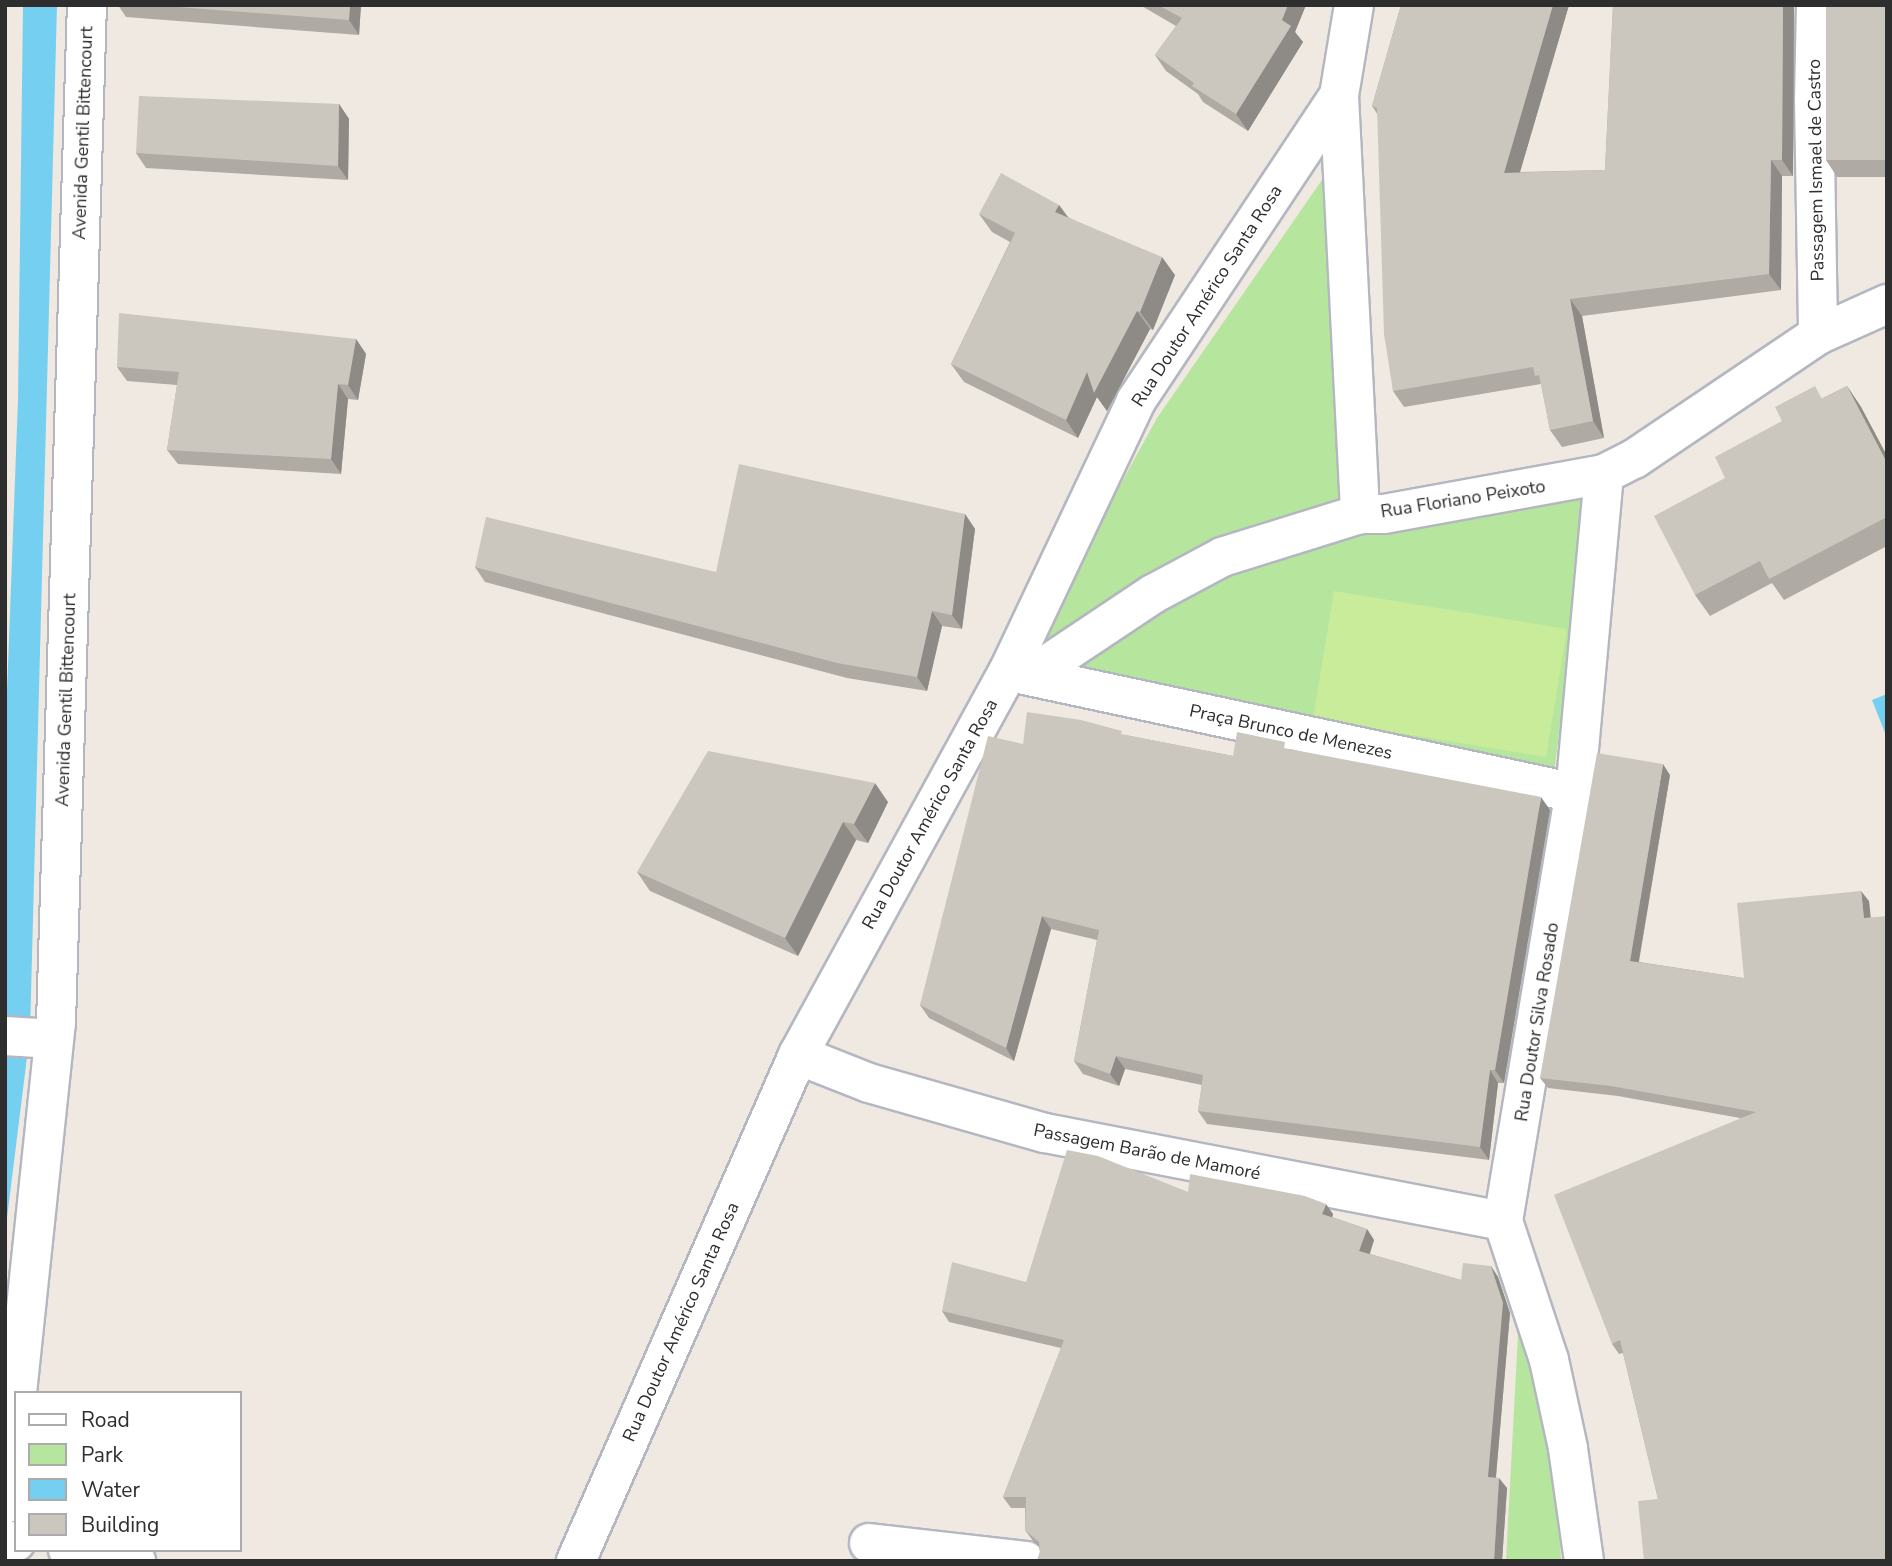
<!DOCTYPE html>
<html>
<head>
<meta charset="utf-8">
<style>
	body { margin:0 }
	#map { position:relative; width:1892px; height:1566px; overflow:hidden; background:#efe9e1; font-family:"Nunito Sans",sans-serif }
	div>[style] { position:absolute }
	.green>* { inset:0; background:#b6e59e }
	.pitch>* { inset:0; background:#c9ec9a }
	.water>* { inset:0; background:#75cff0 }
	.roads { filter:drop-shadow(2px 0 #b4b7c1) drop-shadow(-2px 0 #b4b7c1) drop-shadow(0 2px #b4b7c1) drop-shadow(0 -2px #b4b7c1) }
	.minor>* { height:38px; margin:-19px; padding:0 19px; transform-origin:19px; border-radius:19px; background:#fff }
	.wall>* { inset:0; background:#afaba4 }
	.shaded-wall>* { inset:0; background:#8e8b86 }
	.building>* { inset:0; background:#cbc7bf }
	span { translate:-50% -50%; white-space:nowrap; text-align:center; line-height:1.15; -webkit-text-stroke:7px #fff; paint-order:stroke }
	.street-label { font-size:18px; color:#2e2e2e }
	.frame { position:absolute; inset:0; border:7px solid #2e2e2e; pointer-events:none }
	.legend { position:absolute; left:14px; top:1391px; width:228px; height:161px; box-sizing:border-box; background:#fff; border:2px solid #ababab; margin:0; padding:9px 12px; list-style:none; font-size:21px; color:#2e2e2e }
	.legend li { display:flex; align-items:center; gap:14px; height:35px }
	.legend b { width:35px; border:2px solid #ababab }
</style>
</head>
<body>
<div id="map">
	<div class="green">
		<i style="clip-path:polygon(1324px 177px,1340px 535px,1589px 494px,1554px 773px,1021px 665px,1157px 418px)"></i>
		<i style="clip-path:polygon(1519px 1316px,1557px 1469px,1561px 1561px,1506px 1561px)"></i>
	</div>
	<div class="pitch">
		<i style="clip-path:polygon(1334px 591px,1567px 629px,1546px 757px,1313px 719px)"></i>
	</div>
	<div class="water">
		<i style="clip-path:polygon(23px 5px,57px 5px,30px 1033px,5px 1234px,5px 745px,18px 400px)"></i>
		<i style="clip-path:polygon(1887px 694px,1887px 738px,1872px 700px)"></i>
	</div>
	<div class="roads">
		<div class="minor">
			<i style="left:1354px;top:5px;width:92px;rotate:99.4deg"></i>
			<i style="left:1339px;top:96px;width:419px;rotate:87.1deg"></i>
			<i style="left:1816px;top:5px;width:94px;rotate:91.2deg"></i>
			<i style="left:1814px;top:99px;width:236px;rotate:89deg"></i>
			<i style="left:1015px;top:673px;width:573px;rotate:12.09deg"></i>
			<i style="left:1030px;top:676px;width:148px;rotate:-33.7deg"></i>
			<i style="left:1153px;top:594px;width:78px;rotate:-28.2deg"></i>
			<i style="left:1222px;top:557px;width:145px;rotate:-17.3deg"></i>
			<i style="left:1360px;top:514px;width:24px"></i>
			<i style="left:1384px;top:514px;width:224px;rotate:-10.3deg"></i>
			<i style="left:1604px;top:474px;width:34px;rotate:-27deg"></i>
			<i style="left:1634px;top:459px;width:222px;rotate:-34deg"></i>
			<i style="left:1818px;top:335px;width:76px;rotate:-24.2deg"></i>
			<i style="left:5px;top:1036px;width:49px;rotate:3.5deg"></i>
			<i style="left:798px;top:1055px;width:76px;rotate:21.5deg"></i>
			<i style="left:869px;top:1083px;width:183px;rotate:15.9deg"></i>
			<i style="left:1045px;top:1133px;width:466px;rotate:10.9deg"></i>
			<i style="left:17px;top:1393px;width:372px;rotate:-84deg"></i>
			<i style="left:56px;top:1023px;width:1018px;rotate:-88.26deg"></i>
			<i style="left:5px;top:1504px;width:101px;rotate:-83.7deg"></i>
			<i style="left:5px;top:1540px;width:11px;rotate:10deg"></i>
			<i style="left:869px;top:1543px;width:158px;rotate:6.5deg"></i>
			<i style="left:68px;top:1550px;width:69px;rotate:9.2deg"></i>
			<i style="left:576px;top:1561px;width:553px;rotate:-66.31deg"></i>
			<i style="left:798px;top:1055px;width:437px;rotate:-61.3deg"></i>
			<i style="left:1008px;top:672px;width:300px;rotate:-64.7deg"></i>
			<i style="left:1136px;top:401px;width:366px;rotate:-56.4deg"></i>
			<i style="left:1584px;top:1561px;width:114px;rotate:-98.1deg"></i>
			<i style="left:1568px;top:1448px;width:90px;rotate:-102.2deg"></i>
			<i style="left:1549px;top:1360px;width:146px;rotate:-108.3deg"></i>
			<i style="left:1503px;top:1221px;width:434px;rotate:-80.5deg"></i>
			<i style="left:1575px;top:793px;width:320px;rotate:-84.8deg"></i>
		</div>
	</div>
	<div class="wall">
		<i style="clip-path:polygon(118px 5px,361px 5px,359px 35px,126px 17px)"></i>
		<i style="clip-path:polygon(1140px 5px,1306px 5px,1295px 32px,1303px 42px,1248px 131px,1203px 102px,1198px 94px,1166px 71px,1155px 55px,1176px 26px)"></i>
		<i style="clip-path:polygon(1401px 5px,1569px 5px,1520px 172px,1605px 170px,1613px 5px,1794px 5px,1793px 176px,1782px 176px,1781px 290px,1582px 316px,1604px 438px,1562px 447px,1550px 430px,1541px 384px,1404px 407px,1393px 391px,1378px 115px,1372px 106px)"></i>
		<i style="clip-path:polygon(1887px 5px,1887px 177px,1837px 177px,1826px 160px)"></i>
		<i style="clip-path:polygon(339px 104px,349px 119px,348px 180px,146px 168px,136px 153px)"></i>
		<i style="clip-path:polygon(1059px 205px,1068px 217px,1175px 275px,1153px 330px,1150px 329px,1107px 411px,1097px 397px,1078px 438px,964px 382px,951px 364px,1010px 242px,992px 232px,979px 214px)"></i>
		<i style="clip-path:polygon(356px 339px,366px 354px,358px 400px,348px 399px,341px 474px,178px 464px,167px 450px,177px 385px,127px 381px,117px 367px)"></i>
		<i style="clip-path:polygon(1847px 386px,1861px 407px,1887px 456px,1887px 546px,1784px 600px,1772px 583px,1710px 616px,1695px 595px,1823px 398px)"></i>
		<i style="clip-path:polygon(965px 514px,975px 529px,962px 629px,942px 626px,927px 691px,847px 678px,485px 582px,475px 567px,716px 572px)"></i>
		<i style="clip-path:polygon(1125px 735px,1233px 756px,1290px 749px,1550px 810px,1504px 1083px,1498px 1083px,1489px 1160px,1207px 1124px,1198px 1111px,1202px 1085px,1125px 1069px,1119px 1086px,1083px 1074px,1074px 1061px,1097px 940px,1051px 929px,1014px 1061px,929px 1018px,920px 1005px,1023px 744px)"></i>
		<i style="clip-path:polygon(1670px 775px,1639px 962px,1744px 978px,1869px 901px,1870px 918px,1658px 1499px,1623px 1353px,1619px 1354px,1612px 1344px,1740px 1118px,1618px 1096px,1548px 1088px,1540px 1078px)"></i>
		<i style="clip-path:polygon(888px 802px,868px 843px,856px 840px,798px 956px,650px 891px,637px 872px)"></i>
		<i style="clip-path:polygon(1188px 1192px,1333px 1214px,1332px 1217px,1367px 1229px,1374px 1240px,1370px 1254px,1461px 1280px,1498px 1277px,1510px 1313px,1496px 1477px,1507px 1488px,1502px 1561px,1037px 1561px,1040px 1552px,1039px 1547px,1033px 1541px,1025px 1530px,1025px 1508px,1011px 1508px,1003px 1497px,1061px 1348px,949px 1322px,942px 1311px,1026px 1282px)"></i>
	</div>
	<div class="shaded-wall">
		<i style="clip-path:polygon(350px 5px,361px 5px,359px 35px,349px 20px)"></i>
		<i style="clip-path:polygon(1288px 5px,1306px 5px,1295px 32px,1303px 42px,1248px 131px,1236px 114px)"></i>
		<i style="clip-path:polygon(1553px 5px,1569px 5px,1515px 189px,1504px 173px)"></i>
		<i style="clip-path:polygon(1783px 5px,1794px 5px,1793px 176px,1782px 160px)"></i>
		<i style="clip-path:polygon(339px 104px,349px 119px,348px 180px,338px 166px)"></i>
		<i style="clip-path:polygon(1771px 160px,1782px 176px,1781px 290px,1769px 274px)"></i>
		<i style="clip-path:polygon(1059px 205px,1072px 223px,1055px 212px)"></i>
		<i style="clip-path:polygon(1162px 257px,1175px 275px,1153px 330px,1140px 312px)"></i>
		<i style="clip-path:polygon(1570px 299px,1582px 316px,1604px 438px,1593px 421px)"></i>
		<i style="clip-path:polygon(1137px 311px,1150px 329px,1107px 411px,1097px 397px,1078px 438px,1066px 420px,1087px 372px)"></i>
		<i style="clip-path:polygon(356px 339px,366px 354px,358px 400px,348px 385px)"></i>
		<i style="clip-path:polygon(338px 384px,348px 399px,341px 474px,331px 459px)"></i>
		<i style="clip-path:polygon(1847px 386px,1861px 407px,1887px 456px,1887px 463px)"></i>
		<i style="clip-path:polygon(965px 514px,975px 529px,962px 629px,952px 615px)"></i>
		<i style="clip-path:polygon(932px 611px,942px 626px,927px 691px,917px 677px)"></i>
		<i style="clip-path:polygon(1663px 764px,1670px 775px,1637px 971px,1630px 961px)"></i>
		<i style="clip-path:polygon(875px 783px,888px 802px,868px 843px,854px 824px)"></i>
		<i style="clip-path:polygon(1541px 797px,1550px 810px,1504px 1083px,1495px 1070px)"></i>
		<i style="clip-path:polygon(843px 822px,856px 840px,798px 956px,785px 938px)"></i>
		<i style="clip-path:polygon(1861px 891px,1869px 901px,1872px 929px,1864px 918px)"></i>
		<i style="clip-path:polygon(1042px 916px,1051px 929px,1014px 1061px,1006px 1048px)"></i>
		<i style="clip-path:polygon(1116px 1056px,1125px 1069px,1119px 1086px,1110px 1074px)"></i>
		<i style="clip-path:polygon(1490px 1070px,1498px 1083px,1489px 1160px,1480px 1147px)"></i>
		<i style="clip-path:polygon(1326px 1204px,1333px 1214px,1330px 1225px,1322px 1214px)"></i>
		<i style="clip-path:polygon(1367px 1229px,1374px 1240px,1367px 1261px,1359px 1251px)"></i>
		<i style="clip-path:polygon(1491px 1266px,1498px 1277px,1510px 1313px,1495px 1487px,1488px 1477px)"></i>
		<i style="clip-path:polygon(1499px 1478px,1507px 1488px,1502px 1561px,1494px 1561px)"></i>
	</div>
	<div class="building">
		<i style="clip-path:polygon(152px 5px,350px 5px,349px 20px)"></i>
		<i style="clip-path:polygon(1158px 5px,1288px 5px,1282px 20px,1291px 26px,1236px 114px,1192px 86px,1194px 83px,1155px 55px,1182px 18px)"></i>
		<i style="clip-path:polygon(1401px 5px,1553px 5px,1504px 173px,1605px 170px,1613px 5px,1783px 5px,1782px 160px,1771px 160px,1769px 274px,1570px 299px,1593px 421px,1550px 430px,1539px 375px,1535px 376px,1533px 367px,1393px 391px,1384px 334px,1377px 108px,1372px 106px)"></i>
		<i style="clip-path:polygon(1826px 5px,1887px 5px,1887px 160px,1826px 160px)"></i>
		<i style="clip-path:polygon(139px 96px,339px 104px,338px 166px,136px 153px)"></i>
		<i style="clip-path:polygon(1001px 173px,1059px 205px,1055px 212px,1162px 257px,1140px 312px,1137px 311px,1094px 393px,1087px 372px,1066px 420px,951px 364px,1015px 233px,979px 214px)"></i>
		<i style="clip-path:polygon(119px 313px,356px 339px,348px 385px,338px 384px,331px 459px,167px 450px,179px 372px,117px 367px)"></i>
		<i style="clip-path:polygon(1815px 386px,1822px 399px,1847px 386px,1887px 463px,1887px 517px,1769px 579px,1760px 561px,1695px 595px,1654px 516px,1725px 478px,1715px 457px,1782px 421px,1775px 407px)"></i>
		<i style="clip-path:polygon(739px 464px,965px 514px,952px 615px,932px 611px,917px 677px,837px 663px,475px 567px,486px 517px,716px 572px)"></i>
		<i style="clip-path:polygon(1027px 712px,1081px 720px,1122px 731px,1121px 734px,1233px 756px,1237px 732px,1285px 742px,1284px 748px,1541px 797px,1495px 1070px,1490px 1070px,1480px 1147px,1198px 1111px,1203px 1075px,1116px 1056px,1110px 1074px,1074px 1061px,1099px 930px,1042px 916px,1006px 1048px,920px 1005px,988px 736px,1023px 744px)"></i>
		<i style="clip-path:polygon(708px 751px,875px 783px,854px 824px,843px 822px,785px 938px,637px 872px)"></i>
		<i style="clip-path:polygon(1597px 753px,1663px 764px,1630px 961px,1744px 978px,1737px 903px,1861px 891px,1864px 918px,1887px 916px,1887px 1561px,1644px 1561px,1638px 1501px,1658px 1499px,1620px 1340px,1612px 1344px,1554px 1195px,1756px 1112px,1611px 1086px,1540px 1078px)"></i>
		<i style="clip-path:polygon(1067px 1150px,1098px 1156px,1188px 1192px,1190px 1174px,1305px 1196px,1326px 1204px,1322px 1214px,1367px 1229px,1359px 1251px,1461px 1280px,1463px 1263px,1491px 1266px,1503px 1303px,1488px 1477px,1499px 1478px,1494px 1561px,1037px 1561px,1040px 1552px,1039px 1542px,1025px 1530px,1026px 1497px,1003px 1497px,1064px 1340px,942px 1311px,952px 1262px,1026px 1282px)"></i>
	</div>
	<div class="street-label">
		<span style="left:83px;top:133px;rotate:-88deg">Avenida Gentil Bittencourt</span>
		<span style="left:1816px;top:170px;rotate:-91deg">Passagem Ismael de Castro</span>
		<span style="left:1207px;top:296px;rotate:-57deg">Rua Doutor Américo Santa Rosa</span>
		<span style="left:1463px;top:499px;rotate:-9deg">Rua Floriano Peixoto</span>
		<span style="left:66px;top:700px;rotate:-88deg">Avenida Gentil Bittencourt</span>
		<span style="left:1291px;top:732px;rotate:12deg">Praça Brunco de Menezes</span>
		<span style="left:930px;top:814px;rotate:-61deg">Rua Doutor Américo Santa Rosa</span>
		<span style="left:1537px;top:1022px;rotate:-81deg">Rua Doutor Silva Rosado</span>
		<span style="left:1147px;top:1152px;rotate:11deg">Passagem Barão de Mamoré</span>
		<span style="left:681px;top:1322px;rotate:-66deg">Rua Doutor Américo Santa Rosa</span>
	</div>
	<div class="frame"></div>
	<ul class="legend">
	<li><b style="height:9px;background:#fff"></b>Road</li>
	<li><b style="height:19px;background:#b6e59e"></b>Park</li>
	<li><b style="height:19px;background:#75cff0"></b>Water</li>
	<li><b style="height:19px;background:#cbc7bf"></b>Building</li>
	</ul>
</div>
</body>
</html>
